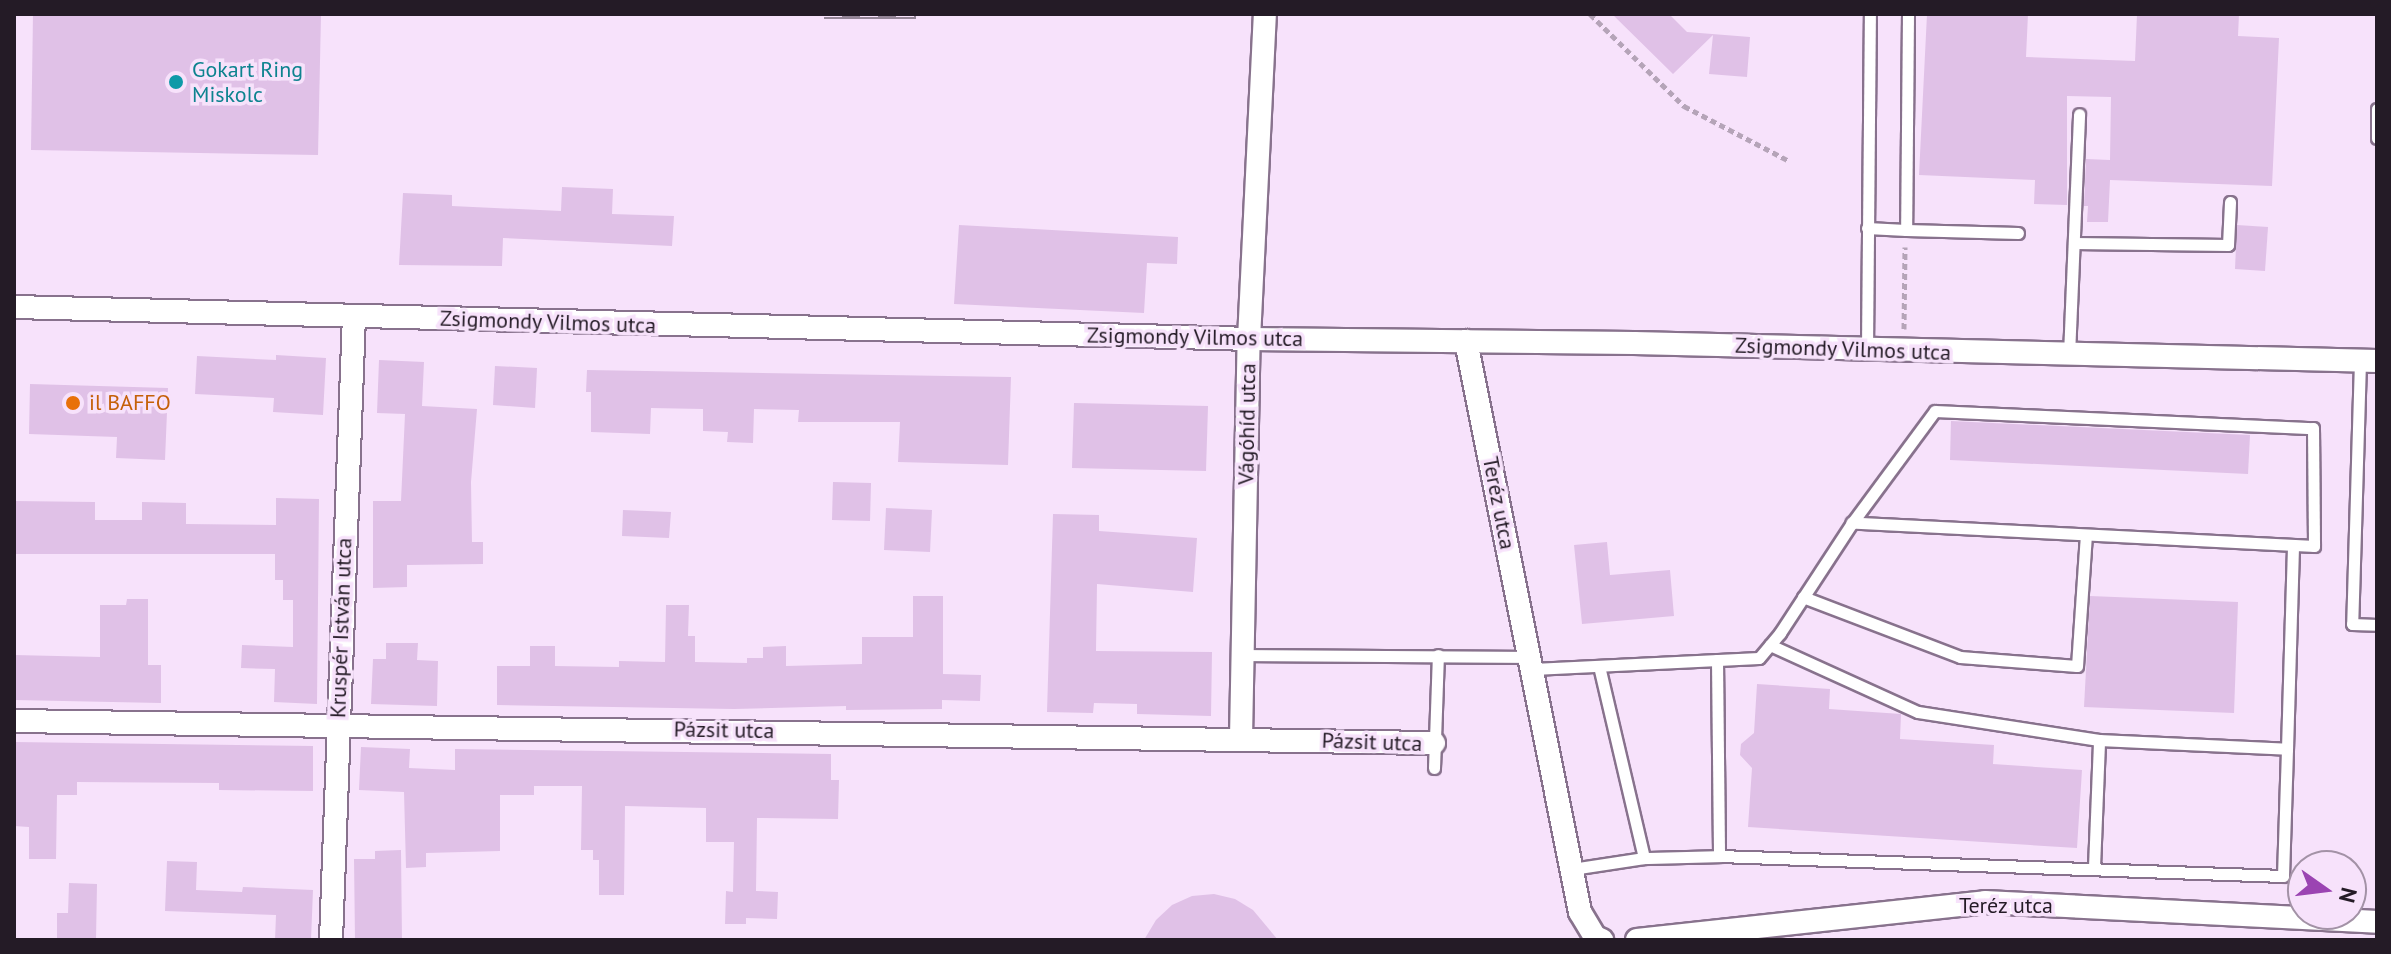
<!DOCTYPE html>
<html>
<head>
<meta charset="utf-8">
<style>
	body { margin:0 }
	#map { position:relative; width:2391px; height:954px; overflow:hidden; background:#f7e2fb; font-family:"PT Sans",sans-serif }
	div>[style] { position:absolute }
	.building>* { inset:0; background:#e0c1e7 }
	.path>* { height:5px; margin-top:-2.5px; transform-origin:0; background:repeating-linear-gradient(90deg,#b5a4b8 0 6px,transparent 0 10px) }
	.roads { filter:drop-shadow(2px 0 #88728d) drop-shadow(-2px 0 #88728d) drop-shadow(0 2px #88728d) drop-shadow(0 -2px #88728d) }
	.lane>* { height:11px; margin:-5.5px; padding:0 5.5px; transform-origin:5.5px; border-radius:5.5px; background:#fff }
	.street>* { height:22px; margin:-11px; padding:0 11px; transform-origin:11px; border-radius:11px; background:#fff }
	.rail>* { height:9px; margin-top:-4.5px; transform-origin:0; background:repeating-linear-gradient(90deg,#f7e2fb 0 18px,#948597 0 36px); box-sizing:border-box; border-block:2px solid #948597 }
	.dots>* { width:22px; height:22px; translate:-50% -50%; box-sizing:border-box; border:4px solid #f7e2fb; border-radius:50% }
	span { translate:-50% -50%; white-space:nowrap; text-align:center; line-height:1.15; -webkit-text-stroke:7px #f7e2fb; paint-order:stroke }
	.culture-label { font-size:22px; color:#0d838f }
	.left { translate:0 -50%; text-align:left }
	.street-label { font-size:22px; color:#241b26 }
	.food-label { font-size:22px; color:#c56008 }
	.frame { position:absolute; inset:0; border:16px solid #241b26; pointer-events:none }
	.north { position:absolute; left:2287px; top:850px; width:80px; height:80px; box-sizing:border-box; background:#f7e2fb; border:2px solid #a392a6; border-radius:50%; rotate:104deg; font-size:22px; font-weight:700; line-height:32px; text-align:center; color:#241b26 }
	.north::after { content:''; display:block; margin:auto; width:28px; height:36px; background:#9b44b2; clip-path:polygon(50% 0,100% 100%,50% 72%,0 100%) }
</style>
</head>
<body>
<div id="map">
	<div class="building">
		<i style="clip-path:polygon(33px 14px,321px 14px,318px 155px,31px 150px)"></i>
		<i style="clip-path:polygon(1612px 14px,1669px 14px,1687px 32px,1750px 37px,1747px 77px,1709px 74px,1713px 35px,1673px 74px)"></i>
		<i style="clip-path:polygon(1927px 14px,2028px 14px,2026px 57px,2135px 61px,2137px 14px,2239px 14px,2238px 36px,2279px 38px,2272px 186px,2110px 180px,2108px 222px,2087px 222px,2088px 206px,2084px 206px,2086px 159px,2110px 160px,2111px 97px,2067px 96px,2067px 205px,2034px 204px,2035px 180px,1919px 175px)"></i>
		<i style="clip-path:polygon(562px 187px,613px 189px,612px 214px,674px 216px,672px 246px,503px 238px,502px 266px,399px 265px,403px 193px,452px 195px,452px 206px,561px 211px)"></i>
		<i style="clip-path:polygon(959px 225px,1178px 237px,1177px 264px,1147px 263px,1144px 313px,954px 304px)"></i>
		<i style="clip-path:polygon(2237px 225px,2268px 227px,2265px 271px,2235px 269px)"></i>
		<i style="clip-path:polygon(276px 355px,326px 358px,323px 415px,273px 412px,274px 398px,195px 394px,197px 356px,276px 360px)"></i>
		<i style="clip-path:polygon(379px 360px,424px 362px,422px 406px,477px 409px,471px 482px,472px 542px,483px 542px,483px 564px,407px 565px,407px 587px,373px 588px,373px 501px,401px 501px,405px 414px,377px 413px)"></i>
		<i style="clip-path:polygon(495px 366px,537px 368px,535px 408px,493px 405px)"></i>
		<i style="clip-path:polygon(587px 370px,1011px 377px,1008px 465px,898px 462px,900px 422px,798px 422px,799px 410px,754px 409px,753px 443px,727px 442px,728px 432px,703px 431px,703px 409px,651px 408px,650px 434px,591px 432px,591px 392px,586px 392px)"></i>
		<i style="clip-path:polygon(30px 384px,168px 388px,165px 460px,116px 458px,117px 437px,29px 434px)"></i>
		<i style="clip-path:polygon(1074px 403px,1208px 406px,1206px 471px,1072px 468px)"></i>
		<i style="clip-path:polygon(1951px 421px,2250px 435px,2248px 474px,1950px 460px)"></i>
		<i style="clip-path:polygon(833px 482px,871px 483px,870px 521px,832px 520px)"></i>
		<i style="clip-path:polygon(276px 498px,319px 499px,317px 704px,274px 702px,275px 669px,241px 668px,242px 645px,293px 647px,293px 600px,283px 600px,283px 580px,275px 580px,275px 554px,14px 554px,14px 501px,95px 502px,95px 520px,142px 520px,142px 502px,186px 503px,186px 524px,276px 525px)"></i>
		<i style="clip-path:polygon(886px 508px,932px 510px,930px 552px,884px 550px)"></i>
		<i style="clip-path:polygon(623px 510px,671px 512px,669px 538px,622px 536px)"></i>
		<i style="clip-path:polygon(1053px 514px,1099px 515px,1099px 531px,1197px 538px,1193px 592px,1097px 584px,1096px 651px,1212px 652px,1211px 716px,1137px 714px,1137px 704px,1094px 703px,1093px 713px,1047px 712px)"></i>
		<i style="clip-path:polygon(1607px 542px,1610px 575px,1670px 570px,1674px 616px,1582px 624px,1574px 545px)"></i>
		<i style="clip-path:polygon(913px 596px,943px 596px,943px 674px,981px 675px,980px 701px,942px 700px,942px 709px,846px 710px,846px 706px,734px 709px,497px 705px,497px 666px,530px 666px,530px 646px,555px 646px,555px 666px,619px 667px,619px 661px,665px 662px,666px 605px,689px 605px,688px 636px,695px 636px,695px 662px,747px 663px,747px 658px,763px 658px,763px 647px,786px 646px,786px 666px,862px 664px,862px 637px,913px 637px)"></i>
		<i style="clip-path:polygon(2090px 596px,2238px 602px,2234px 713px,2084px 707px)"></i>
		<i style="clip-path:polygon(127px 599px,148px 599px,148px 665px,161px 665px,161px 703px,14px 700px,14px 655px,100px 657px,100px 605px,126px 605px)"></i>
		<i style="clip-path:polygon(386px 643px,418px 643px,417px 660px,438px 661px,437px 706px,371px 704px,373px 659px,386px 659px)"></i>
		<i style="clip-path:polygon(1757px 684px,1830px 689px,1829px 709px,1901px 714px,1900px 739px,1994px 745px,1993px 764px,2082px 770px,2077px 848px,1748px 827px,1752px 768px,1740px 755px,1741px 744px,1754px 733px)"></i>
		<i style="clip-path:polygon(14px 742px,313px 746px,313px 791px,219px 790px,219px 783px,77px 782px,77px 795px,57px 795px,56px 859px,29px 859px,29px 827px,14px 826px)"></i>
		<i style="clip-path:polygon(361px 747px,410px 749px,409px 768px,455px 770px,455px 749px,831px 754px,831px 780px,839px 780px,838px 819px,757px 818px,756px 891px,778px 892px,777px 919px,746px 918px,746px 924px,725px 924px,726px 891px,733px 892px,734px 842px,706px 842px,706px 808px,625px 806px,624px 895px,599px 895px,599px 860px,593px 860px,593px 850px,581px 850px,582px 786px,534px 786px,534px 795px,500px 795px,500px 851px,426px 853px,426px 867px,406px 868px,404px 792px,359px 790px)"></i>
		<i style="clip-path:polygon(401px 850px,402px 940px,355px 940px,354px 859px,375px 859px,375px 851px)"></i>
		<i style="clip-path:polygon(167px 861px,197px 862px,196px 890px,242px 892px,243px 887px,313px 890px,311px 940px,275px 940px,276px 915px,165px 911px)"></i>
		<i style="clip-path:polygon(69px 883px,97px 884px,96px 940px,57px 940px,57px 913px,68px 913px)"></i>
		<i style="clip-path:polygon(1214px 894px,1235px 899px,1253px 910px,1278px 940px,1144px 940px,1156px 920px,1172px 905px,1192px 896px)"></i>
	</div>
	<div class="path">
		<i style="left:1590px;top:14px;width:132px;rotate:44.4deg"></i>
		<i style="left:1684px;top:106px;width:119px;rotate:27.6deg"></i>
		<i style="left:1904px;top:329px;width:82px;rotate:-89.3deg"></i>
	</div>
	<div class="roads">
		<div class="lane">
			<i style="left:1908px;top:14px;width:216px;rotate:90.5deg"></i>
			<i style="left:1906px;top:230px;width:112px;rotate:1.5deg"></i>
			<i style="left:2377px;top:109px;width:29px;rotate:90deg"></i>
			<i style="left:1867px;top:228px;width:39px;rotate:3deg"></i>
			<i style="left:2074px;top:243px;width:154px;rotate:0.7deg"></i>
			<i style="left:2228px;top:245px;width:43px;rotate:-87.3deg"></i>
			<i style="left:1867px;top:349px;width:335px;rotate:-89.5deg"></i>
			<i style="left:2069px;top:355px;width:241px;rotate:-87.6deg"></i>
			<i style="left:2360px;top:361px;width:263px;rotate:91.7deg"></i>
			<i style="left:2352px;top:624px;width:25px;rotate:2deg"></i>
			<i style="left:1803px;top:597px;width:168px;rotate:20.9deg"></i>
			<i style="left:1960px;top:657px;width:117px;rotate:4.4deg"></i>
			<i style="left:2077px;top:666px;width:131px;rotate:-86.1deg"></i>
			<i style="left:1770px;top:645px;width:162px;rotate:24.4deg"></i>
			<i style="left:1918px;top:712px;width:183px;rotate:8.8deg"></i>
			<i style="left:2099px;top:740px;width:188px;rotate:2.7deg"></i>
			<i style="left:2287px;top:749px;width:204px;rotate:-88.3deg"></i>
			<i style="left:1242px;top:655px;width:288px;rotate:0.4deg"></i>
			<i style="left:1717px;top:660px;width:196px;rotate:89.4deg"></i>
			<i style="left:1719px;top:856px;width:564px;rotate:2.03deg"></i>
			<i style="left:2283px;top:876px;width:127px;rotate:-88.2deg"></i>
			<i style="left:1599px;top:666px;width:197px;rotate:76.8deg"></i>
			<i style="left:1533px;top:669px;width:226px;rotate:-2.8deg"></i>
			<i style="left:1759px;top:658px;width:33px;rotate:-50deg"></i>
			<i style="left:1780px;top:633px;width:131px;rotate:-56.8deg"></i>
			<i style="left:1852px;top:523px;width:139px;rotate:-53.5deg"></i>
			<i style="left:1935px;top:411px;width:378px;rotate:2.6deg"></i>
			<i style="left:2313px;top:428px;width:118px;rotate:89.5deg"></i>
			<i style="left:2314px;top:546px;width:463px;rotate:-177.1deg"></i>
			<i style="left:1434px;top:768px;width:113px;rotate:-88deg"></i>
			<i style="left:2094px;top:867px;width:127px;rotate:-87.7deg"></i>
			<i style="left:1572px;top:869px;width:73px;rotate:-8.7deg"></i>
			<i style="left:1644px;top:858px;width:75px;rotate:-1.5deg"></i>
		</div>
		<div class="street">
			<i style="left:14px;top:307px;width:1235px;rotate:1.48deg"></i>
			<i style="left:1249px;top:339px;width:385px;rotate:0.6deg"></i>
			<i style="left:1634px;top:343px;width:743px;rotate:1.39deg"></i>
			<i style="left:1466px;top:341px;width:582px;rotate:78.71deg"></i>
			<i style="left:1580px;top:912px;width:29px;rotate:59deg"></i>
			<i style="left:1595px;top:937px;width:8px;rotate:23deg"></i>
			<i style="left:14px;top:721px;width:1420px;rotate:0.89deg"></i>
			<i style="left:1241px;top:738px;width:399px;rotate:-88.9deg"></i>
			<i style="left:1249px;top:339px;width:325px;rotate:-87.2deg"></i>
			<i style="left:331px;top:940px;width:624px;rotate:-87.89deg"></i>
			<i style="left:1637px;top:940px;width:350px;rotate:-6.2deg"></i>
			<i style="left:1985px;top:902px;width:393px;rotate:2.9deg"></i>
		</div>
	</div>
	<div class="rail">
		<i style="left:824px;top:14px;width:92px"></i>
	</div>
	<div class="dots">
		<i style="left:176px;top:82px;background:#0f9aa8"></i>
		<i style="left:73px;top:403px;background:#e8710a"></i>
	</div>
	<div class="culture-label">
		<span class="left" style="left:192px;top:82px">Gokart Ring<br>Miskolc</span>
	</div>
	<div class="street-label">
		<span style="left:548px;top:322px;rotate:2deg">Zsigmondy Vilmos utca</span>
		<span style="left:1195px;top:337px;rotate:1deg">Zsigmondy Vilmos utca</span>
		<span style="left:1843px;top:349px;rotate:2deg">Zsigmondy Vilmos utca</span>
		<span style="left:1247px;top:424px;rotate:-89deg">Vágóhíd utca</span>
		<span style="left:1499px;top:503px;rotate:79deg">Teréz utca</span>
		<span style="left:341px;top:628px;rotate:-88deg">Kruspér István utca</span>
		<span style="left:724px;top:730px;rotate:1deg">Pázsit utca</span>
		<span style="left:1372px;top:742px;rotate:2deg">Pázsit utca</span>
		<span style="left:2006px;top:906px">Teréz utca</span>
	</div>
	<div class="food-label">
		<span class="left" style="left:89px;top:403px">il BAFFO</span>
	</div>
	<div class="frame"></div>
	<div class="north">N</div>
</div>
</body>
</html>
